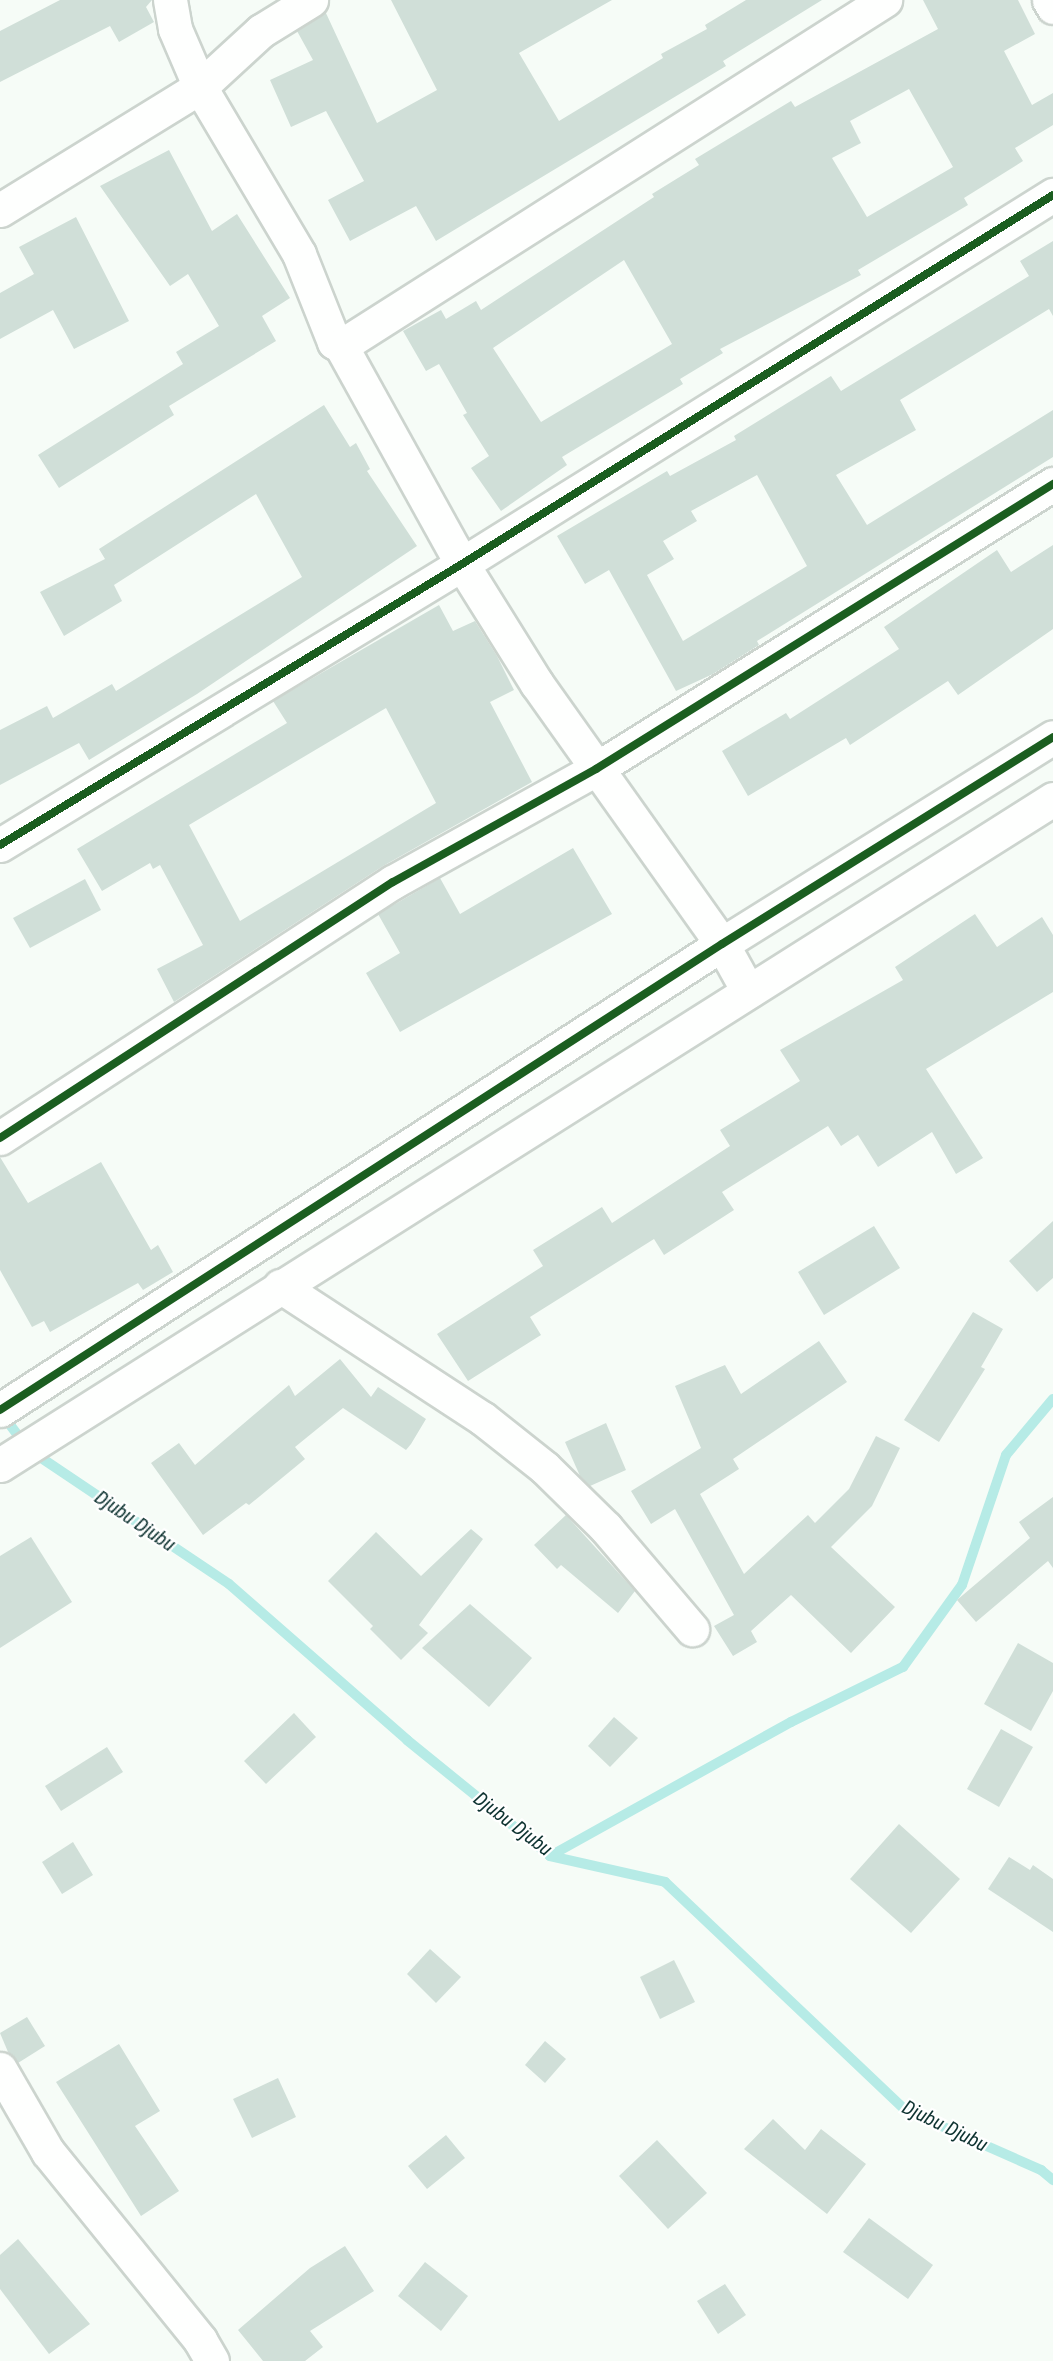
<!DOCTYPE html>
<html>
<head>
<meta charset="utf-8">
<style>
	body { margin:0 }
	#map { position:relative; width:1053px; height:2361px; overflow:hidden; background:#f6fcf7; font-family:"Roboto Condensed",sans-serif }
	div>[style] { position:absolute }
	.stream>* { height:10px; margin:-5px; padding:0 5px; transform-origin:5px; border-radius:5px; background:#b6ebe6 }
	.building>* { inset:0; background:#d0dfd8 }
	.roads { filter:drop-shadow(2px 0 #ccd4ce) drop-shadow(-2px 0 #ccd4ce) drop-shadow(0 2px #ccd4ce) drop-shadow(0 -2px #ccd4ce) }
	.street>* { height:33px; margin:-16.5px; padding:0 16.5px; transform-origin:16.5px; border-radius:16.5px; background:#fefffe }
	.cycleway>* { height:8px; margin:-4px; padding:0 4px; transform-origin:4px; border-radius:4px; background:#1b5e20 }
	span { translate:-50% -50%; white-space:nowrap; text-align:center; line-height:1.15; -webkit-text-stroke:4.5px #fff; paint-order:stroke }
	.water-label { font-size:20px; color:#0e3331; font-style:italic }
</style>
</head>
<body>
<div id="map">
	<div class="stream">
		<i style="left:2px;top:1414px;width:44px;rotate:53.4deg"></i>
		<i style="left:28px;top:1449px;width:242px;rotate:33.9deg"></i>
		<i style="left:229px;top:1584px;width:237px;rotate:41.2deg"></i>
		<i style="left:407px;top:1740px;width:184px;rotate:39deg"></i>
		<i style="left:550px;top:1856px;width:118px;rotate:12.7deg"></i>
		<i style="left:665px;top:1882px;width:331px;rotate:43.5deg"></i>
		<i style="left:905px;top:2110px;width:149px;rotate:23.8deg"></i>
		<i style="left:1041px;top:2170px;width:16px;rotate:40deg"></i>
		<i style="left:550px;top:1856px;width:276px;rotate:-29.1deg"></i>
		<i style="left:791px;top:1722px;width:125px;rotate:-26.2deg"></i>
		<i style="left:903px;top:1667px;width:101px;rotate:-54.3deg"></i>
		<i style="left:962px;top:1585px;width:137px;rotate:-71.3deg"></i>
		<i style="left:1006px;top:1455px;width:73px;rotate:-50deg"></i>
	</div>
	<div class="building">
		<i style="clip-path:polygon(60px 0,152px 0,146px 7px,154px 22px,119px 42px,110px 26px,0 82px,0 31px)"></i>
		<i style="clip-path:polygon(391px 0,612px 0,519px 53px,559px 121px,663px 58px,661px 54px,707px 29px,705px 25px,746px 0,822px 0,723px 61px,726px 66px,436px 241px,416px 206px,350px 241px,328px 200px,364px 181px,326px 111px,291px 127px,270px 80px,313px 60px,297px 31px,325px 11px,377px 123px,437px 90px)"></i>
		<i style="clip-path:polygon(evenodd,923px 0,1018px 0,1035px 34px,1004px 51px,1032px 105px,1053px 93px,1053px 125px,1015px 148px,1023px 161px,964px 198px,968px 205px,858px 270px,861px 275px,720px 349px,723px 353px,680px 379px,683px 384px,562px 457px,567px 465px,501px 511px,471px 468px,489px 456px,463px 415px,467px 413px,439px 364px,426px 371px,403px 331px,441px 310px,446px 319px,476px 301px,481px 310px,654px 197px,652px 194px,699px 165px,695px 159px,791px 101px,795px 107px,938px 29px,923px 0,909px 89px,953px 167px,867px 217px,832px 158px,861px 143px,850px 121px,909px 89px,923px 0,624px 260px,672px 344px,541px 422px,493px 348px,624px 260px)"></i>
		<i style="clip-path:polygon(169px 150px,212px 231px,237px 214px,290px 298px,262px 316px,276px 341px,169px 406px,174px 415px,59px 488px,38px 455px,183px 364px,176px 352px,219px 326px,188px 274px,170px 286px,100px 186px)"></i>
		<i style="clip-path:polygon(76px 217px,129px 321px,74px 349px,53px 310px,0 339px,0 293px,34px 274px,19px 247px)"></i>
		<i style="clip-path:polygon(evenodd,1053px 241px,1053px 316px,1049px 309px,900px 400px,916px 430px,836px 475px,867px 525px,1053px 410px,1053px 457px,757px 641px,759px 645px,713px 674px,676px 691px,609px 570px,585px 584px,557px 536px,667px 471px,670px 476px,736px 440px,734px 436px,831px 376px,841px 391px,1029px 276px,1020px 261px,1053px 241px,757px 475px,807px 566px,683px 641px,647px 575px,674px 559px,663px 541px,697px 521px,691px 511px,757px 475px)"></i>
		<i style="clip-path:polygon(324px 405px,350px 447px,356px 443px,370px 469px,367px 471px,417px 546px,197px 694px,89px 760px,79px 743px,0 785px,0 730px,47px 706px,53px 718px,112px 684px,116px 691px,302px 577px,256px 494px,114px 585px,122px 601px,64px 636px,40px 592px,105px 559px,99px 549px)"></i>
		<i style="clip-path:polygon(1053px 545px,1053px 629px,958px 695px,948px 681px,850px 745px,846px 738px,748px 796px,722px 751px,786px 713px,790px 719px,899px 649px,884px 627px,997px 550px,1011px 572px)"></i>
		<i style="clip-path:polygon(evenodd,439px 605px,453px 631px,475px 621px,497px 656px,514px 690px,490px 702px,532px 782px,383px 866px,174px 1002px,157px 969px,203px 945px,160px 865px,153px 869px,150px 863px,102px 891px,77px 849px,287px 723px,273px 701px,439px 605px,386px 708px,436px 803px,240px 921px,189px 825px,386px 708px)"></i>
		<i style="clip-path:polygon(573px 848px,612px 914px,400px 1032px,366px 973px,400px 953px,378px 914px,440px 878px,460px 914px)"></i>
		<i style="clip-path:polygon(85px 879px,101px 910px,30px 948px,13px 918px)"></i>
		<i style="clip-path:polygon(975px 914px,997px 947px,1042px 917px,1053px 935px,1053px 992px,926px 1069px,983px 1158px,956px 1174px,932px 1132px,878px 1167px,858px 1135px,841px 1146px,828px 1126px,722px 1192px,734px 1210px,664px 1255px,654px 1239px,530px 1317px,541px 1335px,468px 1381px,437px 1334px,543px 1266px,533px 1250px,602px 1207px,612px 1223px,730px 1146px,720px 1130px,800px 1081px,780px 1050px,903px 980px,895px 967px)"></i>
		<i style="clip-path:polygon(0 1157px,28px 1203px,101px 1162px,151px 1250px,158px 1245px,173px 1272px,143px 1290px,138px 1283px,50px 1332px,44px 1321px,32px 1327px,0 1270px)"></i>
		<i style="clip-path:polygon(1053px 1221px,1053px 1278px,1037px 1292px,1009px 1261px)"></i>
		<i style="clip-path:polygon(874px 1226px,900px 1268px,824px 1315px,798px 1272px)"></i>
		<i style="clip-path:polygon(973px 1312px,1003px 1329px,981px 1367px,985px 1369px,939px 1442px,904px 1420px)"></i>
		<i style="clip-path:polygon(819px 1341px,847px 1382px,733px 1459px,739px 1469px,700px 1494px,744px 1574px,808px 1515px,815px 1523px,849px 1489px,876px 1436px,900px 1448px,872px 1506px,831px 1547px,895px 1607px,851px 1653px,791px 1595px,751px 1631px,757px 1642px,733px 1656px,714px 1626px,734px 1615px,675px 1509px,651px 1524px,631px 1491px,701px 1448px,675px 1386px,725px 1365px,741px 1394px)"></i>
		<i style="clip-path:polygon(340px 1359px,371px 1397px,378px 1387px,426px 1419px,411px 1444px,406px 1450px,343px 1408px,295px 1447px,305px 1459px,249px 1505px,246px 1503px,203px 1535px,151px 1463px,179px 1443px,195px 1465px,289px 1385px,295px 1396px)"></i>
		<i style="clip-path:polygon(606px 1423px,626px 1470px,590px 1486px,580px 1476px,565px 1442px)"></i>
		<i style="clip-path:polygon(1053px 1497px,1053px 1568px,1048px 1561px,976px 1622px,957px 1600px,1030px 1538px,1019px 1522px)"></i>
		<i style="clip-path:polygon(566px 1515px,635px 1591px,618px 1613px,561px 1565px,557px 1569px,534px 1545px)"></i>
		<i style="clip-path:polygon(471px 1529px,483px 1539px,419px 1625px,428px 1633px,401px 1660px,370px 1629px,373px 1626px,328px 1581px,376px 1532px,421px 1576px)"></i>
		<i style="clip-path:polygon(31px 1537px,72px 1602px,0 1648px,0 1556px)"></i>
		<i style="clip-path:polygon(470px 1604px,532px 1658px,489px 1707px,422px 1648px)"></i>
		<i style="clip-path:polygon(1018px 1643px,1053px 1663px,1053px 1691px,1031px 1731px,984px 1704px)"></i>
		<i style="clip-path:polygon(294px 1713px,316px 1737px,266px 1784px,244px 1761px)"></i>
		<i style="clip-path:polygon(614px 1717px,638px 1738px,610px 1767px,588px 1746px)"></i>
		<i style="clip-path:polygon(1001px 1729px,1033px 1747px,999px 1807px,967px 1789px)"></i>
		<i style="clip-path:polygon(107px 1747px,123px 1772px,61px 1811px,45px 1786px)"></i>
		<i style="clip-path:polygon(899px 1824px,960px 1879px,911px 1933px,850px 1879px)"></i>
		<i style="clip-path:polygon(73px 1842px,93px 1875px,62px 1894px,42px 1862px)"></i>
		<i style="clip-path:polygon(1009px 1857px,1030px 1870px,1033px 1865px,1053px 1879px,1053px 1932px,988px 1889px)"></i>
		<i style="clip-path:polygon(430px 1949px,461px 1977px,436px 2003px,407px 1974px)"></i>
		<i style="clip-path:polygon(674px 1960px,695px 2002px,660px 2019px,640px 1977px)"></i>
		<i style="clip-path:polygon(27px 2017px,45px 2046px,18px 2063px,8px 2052px,0 2033px)"></i>
		<i style="clip-path:polygon(545px 2041px,566px 2059px,545px 2083px,525px 2065px)"></i>
		<i style="clip-path:polygon(119px 2044px,160px 2111px,135px 2126px,179px 2191px,141px 2216px,56px 2082px)"></i>
		<i style="clip-path:polygon(278px 2078px,296px 2117px,252px 2138px,233px 2099px)"></i>
		<i style="clip-path:polygon(773px 2119px,805px 2150px,821px 2129px,866px 2164px,827px 2214px,744px 2149px)"></i>
		<i style="clip-path:polygon(446px 2135px,465px 2158px,427px 2189px,408px 2166px)"></i>
		<i style="clip-path:polygon(657px 2140px,707px 2193px,668px 2229px,619px 2176px)"></i>
		<i style="clip-path:polygon(869px 2218px,933px 2265px,908px 2299px,843px 2252px)"></i>
		<i style="clip-path:polygon(18px 2239px,90px 2324px,49px 2354px,0 2289px,0 2255px)"></i>
		<i style="clip-path:polygon(345px 2246px,374px 2291px,310px 2331px,323px 2347px,305px 2361px,263px 2361px,238px 2330px,310px 2268px)"></i>
		<i style="clip-path:polygon(425px 2262px,468px 2296px,441px 2331px,398px 2296px)"></i>
		<i style="clip-path:polygon(725px 2284px,746px 2315px,718px 2334px,697px 2301px)"></i>
	</div>
	<div class="roads">
		<div class="street">
			<i style="left:170px;top:0;width:29px;rotate:80deg"></i>
			<i style="left:175px;top:29px;width:63px;rotate:66.7deg"></i>
			<i style="left:200px;top:87px;width:194px;rotate:59.3deg"></i>
			<i style="left:299px;top:254px;width:95px;rotate:68.3deg"></i>
			<i style="left:334px;top:342px;width:8px;rotate:30deg"></i>
			<i style="left:341px;top:346px;width:249px;rotate:61deg"></i>
			<i style="left:462px;top:564px;width:142px;rotate:58deg"></i>
			<i style="left:537px;top:684px;width:319px;rotate:54.6deg"></i>
			<i style="left:722px;top:944px;width:54px;rotate:61deg"></i>
			<i style="left:1049px;top:0;width:8px;rotate:60deg"></i>
			<i style="left:0;top:210px;width:235px;rotate:-31.6deg"></i>
			<i style="left:200px;top:87px;width:83px;rotate:-42.6deg"></i>
			<i style="left:261px;top:31px;width:59px;rotate:-31.8deg"></i>
			<i style="left:341px;top:346px;width:645px;rotate:-32.46deg"></i>
			<i style="left:0;top:845px;width:541px;rotate:-31.31deg"></i>
			<i style="left:462px;top:564px;width:697px;rotate:-31.98deg"></i>
			<i style="left:0;top:1138px;width:469px;rotate:-33.1deg"></i>
			<i style="left:393px;top:882px;width:232px;rotate:-29.1deg"></i>
			<i style="left:596px;top:769px;width:539px;rotate:-31.95deg"></i>
			<i style="left:280px;top:1286px;width:241px;rotate:33.2deg"></i>
			<i style="left:482px;top:1418px;width:80px;rotate:38.4deg"></i>
			<i style="left:545px;top:1468px;width:86px;rotate:44.5deg"></i>
			<i style="left:606px;top:1528px;width:133px;rotate:49.6deg"></i>
			<i style="left:0;top:1410px;width:859px;rotate:-32.84deg"></i>
			<i style="left:722px;top:944px;width:390px;rotate:-32deg"></i>
			<i style="left:0;top:1465px;width:1246px;rotate:-32.31deg"></i>
			<i style="left:0;top:2069px;width:96px;rotate:60deg"></i>
			<i style="left:48px;top:2152px;width:242px;rotate:51deg"></i>
			<i style="left:200px;top:2340px;width:24px;rotate:60deg"></i>
		</div>
	</div>
	<div class="cycleway">
		<i style="left:0;top:845px;width:541px;rotate:-31.31deg"></i>
		<i style="left:462px;top:564px;width:697px;rotate:-31.98deg"></i>
		<i style="left:0;top:1138px;width:469px;rotate:-33.1deg"></i>
		<i style="left:393px;top:882px;width:232px;rotate:-29.1deg"></i>
		<i style="left:596px;top:769px;width:539px;rotate:-31.95deg"></i>
		<i style="left:0;top:1410px;width:859px;rotate:-32.84deg"></i>
		<i style="left:722px;top:944px;width:390px;rotate:-32deg"></i>
	</div>
	<div class="water-label">
		<span style="left:135px;top:1521px;rotate:34deg">Djubu Djubu</span>
		<span style="left:513px;top:1824px;rotate:37deg">Djubu Djubu</span>
		<span style="left:945px;top:2126px;rotate:26deg">Djubu Djubu</span>
	</div>
</div>
</body>
</html>
